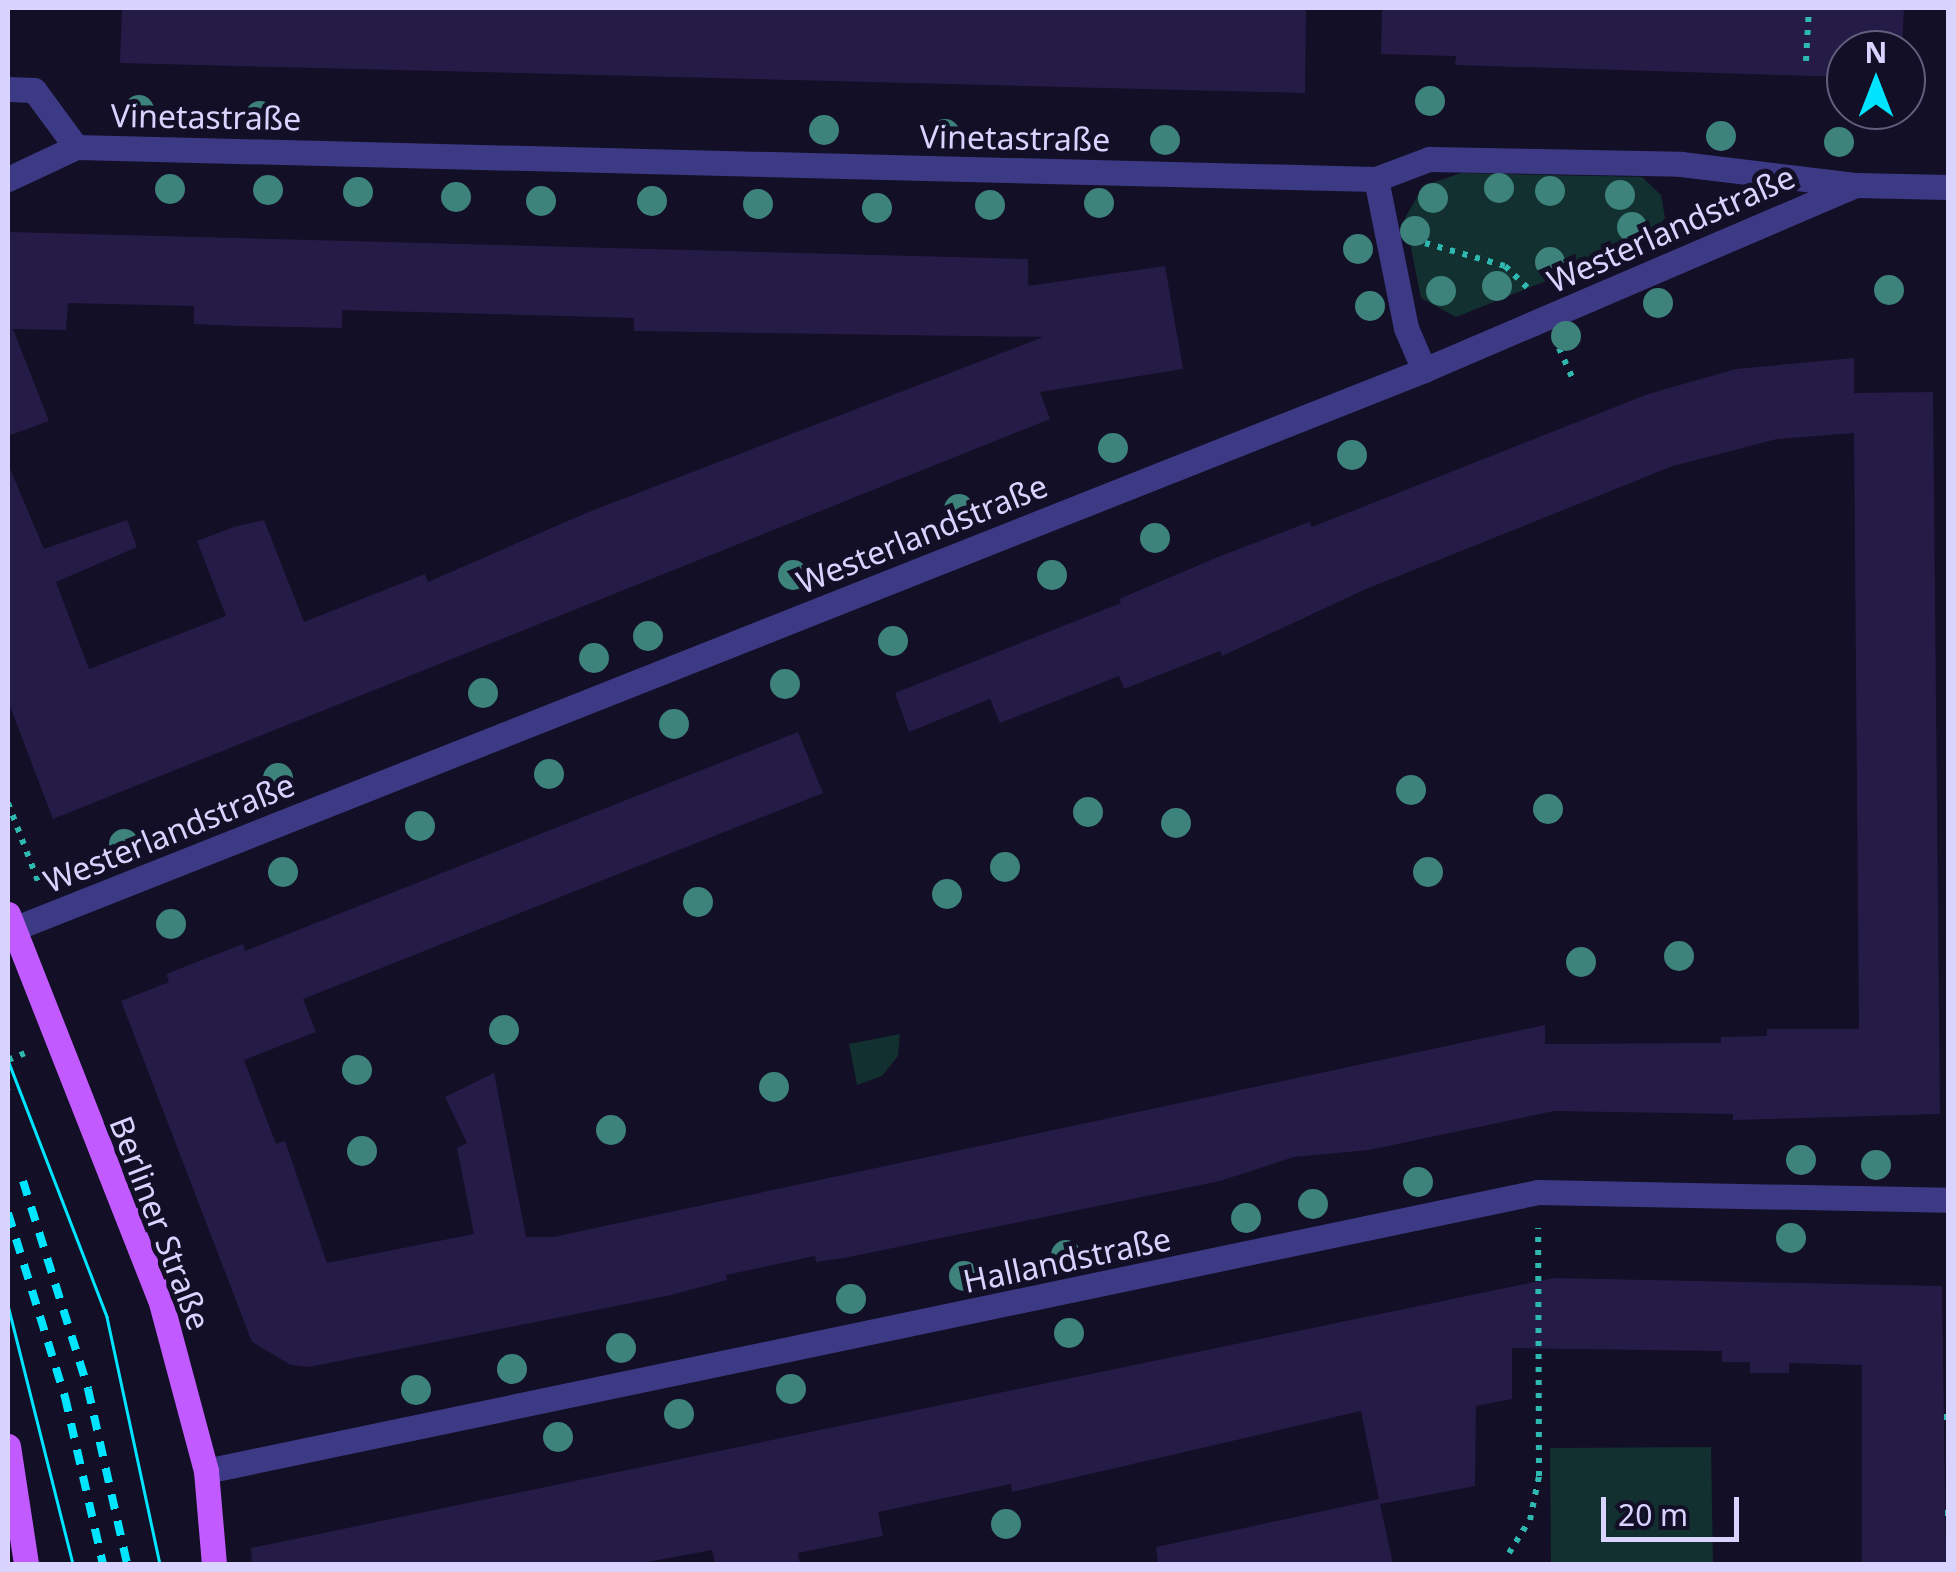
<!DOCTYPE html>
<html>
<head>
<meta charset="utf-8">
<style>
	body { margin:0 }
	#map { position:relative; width:1956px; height:1572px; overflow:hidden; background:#130f26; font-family:"Noto Sans",sans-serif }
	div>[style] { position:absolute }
	.green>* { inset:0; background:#12302f }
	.building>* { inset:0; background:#241b47 }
	.path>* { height:6px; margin-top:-3px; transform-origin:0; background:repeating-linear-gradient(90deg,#2fb8b0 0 5px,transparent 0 13px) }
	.lane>* { height:25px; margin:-12.5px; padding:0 12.5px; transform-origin:12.5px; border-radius:12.5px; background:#3d3a85 }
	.street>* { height:25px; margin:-12.5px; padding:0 12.5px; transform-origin:12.5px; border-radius:12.5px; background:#3d3a85 }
	.primary>* { height:25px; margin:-12.5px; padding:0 12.5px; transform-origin:12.5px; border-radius:12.5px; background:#c25bff }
	.tram>* { height:2.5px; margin:-1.25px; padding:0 1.25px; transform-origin:1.25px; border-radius:1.25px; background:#00e5ff }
	.rail>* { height:8px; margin-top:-4px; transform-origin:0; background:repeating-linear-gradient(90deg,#00e5ff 0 15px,transparent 0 27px) }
	.trees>* { width:30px; height:30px; margin:-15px; border-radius:50%; background:#3d827b }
	span { translate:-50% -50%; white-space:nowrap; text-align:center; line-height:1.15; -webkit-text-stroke:10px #130f26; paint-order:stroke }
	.street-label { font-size:32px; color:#d9d4ff }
	.frame { position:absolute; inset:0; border:10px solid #d9d4ff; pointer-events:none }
	.north { position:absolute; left:1826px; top:30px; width:100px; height:100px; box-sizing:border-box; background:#130f26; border:2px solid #625e7d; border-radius:50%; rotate:0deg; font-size:28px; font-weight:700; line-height:40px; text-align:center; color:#d9d4ff }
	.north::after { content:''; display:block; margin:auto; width:35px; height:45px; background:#00e5ff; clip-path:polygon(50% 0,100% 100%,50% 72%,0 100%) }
	.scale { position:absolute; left:1601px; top:1497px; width:138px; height:45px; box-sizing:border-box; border:5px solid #d9d4ff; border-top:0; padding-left:12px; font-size:30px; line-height:35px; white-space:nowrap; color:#d9d4ff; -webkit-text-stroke:8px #130f26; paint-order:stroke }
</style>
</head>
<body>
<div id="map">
	<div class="green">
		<i style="clip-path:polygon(1461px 173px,1642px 177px,1661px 195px,1665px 218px,1644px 242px,1456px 317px,1421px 298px,1405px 218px,1423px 186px)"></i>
		<i style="clip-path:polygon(900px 1034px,898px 1056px,882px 1076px,857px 1085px,849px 1044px)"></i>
		<i style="clip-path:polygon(1711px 1447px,1713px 1564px,1551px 1564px,1550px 1448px)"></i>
	</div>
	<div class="building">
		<i style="clip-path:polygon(122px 8px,1306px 8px,1305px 93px,120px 63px)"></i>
		<i style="clip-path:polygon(1382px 8px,1904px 8px,1902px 50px,1846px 50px,1846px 77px,1455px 65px,1456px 56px,1381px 54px)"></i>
		<i style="clip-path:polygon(8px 232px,1028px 259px,1028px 286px,1165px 266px,1183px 369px,1040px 392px,1050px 419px,53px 819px,8px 701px,8px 464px,44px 549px,127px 520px,137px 547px,56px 582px,89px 669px,226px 616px,197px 541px,234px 527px,264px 520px,304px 622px,425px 574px,428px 582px,586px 513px,1043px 337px,634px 331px,634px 318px,342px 310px,342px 328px,238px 326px,194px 324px,194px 306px,68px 303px,66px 330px,13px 329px,49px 421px,8px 436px)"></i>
		<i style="clip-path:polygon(1854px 358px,1854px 393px,1933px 392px,1940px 1114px,1733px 1120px,1733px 1114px,1554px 1111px,1369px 1150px,1294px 1157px,1220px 1181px,844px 1258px,816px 1262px,815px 1256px,726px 1275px,727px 1280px,671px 1295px,309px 1367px,291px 1365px,252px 1342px,121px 1001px,169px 982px,166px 974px,243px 944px,245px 951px,798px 732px,823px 793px,303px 999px,316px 1032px,244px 1060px,276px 1144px,285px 1141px,327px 1263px,474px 1234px,457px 1148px,467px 1143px,445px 1097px,494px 1073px,526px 1237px,553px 1237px,1545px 1025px,1545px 1044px,1721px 1043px,1721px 1037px,1767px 1036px,1767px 1029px,1859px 1029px,1854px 433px,1777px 439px,1673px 466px,1366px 589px,1222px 656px,1220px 651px,1124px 689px,1119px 676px,1000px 723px,990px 699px,909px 732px,895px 693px,1121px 603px,1119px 599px,1218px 557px,1309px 522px,1312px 527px,1648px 394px,1736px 369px)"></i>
		<i style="clip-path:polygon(1554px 1278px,1942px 1286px,1946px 1564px,1862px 1564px,1862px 1365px,1789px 1363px,1789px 1373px,1750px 1373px,1750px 1362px,1722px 1362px,1722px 1351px,1512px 1348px,1512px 1399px,1476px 1406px,1475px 1486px,1380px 1504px,1393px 1564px,1158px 1564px,1156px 1547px,1379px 1499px,1361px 1411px,1012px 1492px,1011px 1484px,878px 1512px,883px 1536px,798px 1553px,800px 1564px,715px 1564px,712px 1550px,637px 1564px,252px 1564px,251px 1548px)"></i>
	</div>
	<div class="path">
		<i style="left:1806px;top:61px;width:53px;rotate:-86.8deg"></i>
		<i style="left:1425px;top:243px;width:83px;rotate:16deg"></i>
		<i style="left:1505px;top:266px;width:32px;rotate:44deg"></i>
		<i style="left:1559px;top:348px;width:35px;rotate:66deg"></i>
		<i style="left:8px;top:803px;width:84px;rotate:69deg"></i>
		<i style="left:8px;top:1060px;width:18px;rotate:-22deg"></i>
		<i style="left:8px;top:1088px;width:1px;rotate:-45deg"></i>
		<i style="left:1944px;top:1417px;width:4px"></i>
		<i style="left:1945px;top:1513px;width:3px"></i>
		<i style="left:1509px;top:1553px;width:39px;rotate:-58deg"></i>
		<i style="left:1530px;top:1520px;width:45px;rotate:-78.4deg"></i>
		<i style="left:1539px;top:1476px;width:248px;rotate:-90.2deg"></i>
	</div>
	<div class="lane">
		<i style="left:8px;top:89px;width:26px;rotate:2deg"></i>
		<i style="left:34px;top:90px;width:71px;rotate:53.6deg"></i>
	</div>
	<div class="street">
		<i style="left:8px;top:179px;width:75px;rotate:-25.2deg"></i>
		<i style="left:76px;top:147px;width:1300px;rotate:1.41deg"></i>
		<i style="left:1376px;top:179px;width:57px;rotate:-20.7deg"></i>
		<i style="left:1429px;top:159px;width:252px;rotate:1.1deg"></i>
		<i style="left:1681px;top:164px;width:175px;rotate:6.9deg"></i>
		<i style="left:1855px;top:185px;width:93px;rotate:1.2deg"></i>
		<i style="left:1376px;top:179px;width:152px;rotate:78.6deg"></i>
		<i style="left:1406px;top:328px;width:46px;rotate:66.8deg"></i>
		<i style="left:8px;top:931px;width:1523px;rotate:-21.61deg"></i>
		<i style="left:1424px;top:370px;width:469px;rotate:-23.2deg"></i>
		<i style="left:206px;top:1471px;width:1361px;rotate:-11.83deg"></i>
		<i style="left:1538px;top:1192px;width:410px;rotate:1.1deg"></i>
	</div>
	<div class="primary">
		<i style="left:8px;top:914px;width:414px;rotate:68.5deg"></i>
		<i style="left:160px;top:1299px;width:178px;rotate:75deg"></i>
		<i style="left:206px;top:1471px;width:93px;rotate:85.1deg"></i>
		<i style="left:8px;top:1446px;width:119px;rotate:81.3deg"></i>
	</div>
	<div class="tram">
		<i style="left:8px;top:1060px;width:275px;rotate:68.9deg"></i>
		<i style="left:107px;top:1317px;width:253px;rotate:77.9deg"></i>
		<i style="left:8px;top:1305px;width:267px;rotate:75.9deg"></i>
	</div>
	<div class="rail">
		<i style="left:23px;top:1181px;width:218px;rotate:72.6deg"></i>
		<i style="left:88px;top:1389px;width:179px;rotate:77.4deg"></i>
		<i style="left:8px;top:1213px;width:193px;rotate:72.8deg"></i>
		<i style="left:65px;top:1397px;width:171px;rotate:77.2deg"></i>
	</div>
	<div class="trees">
		<i style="left:1430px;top:101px"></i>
		<i style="left:139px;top:110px"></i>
		<i style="left:260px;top:116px"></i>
		<i style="left:824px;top:130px"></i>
		<i style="left:945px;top:134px"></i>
		<i style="left:1721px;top:136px"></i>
		<i style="left:1165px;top:140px"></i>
		<i style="left:1839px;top:142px"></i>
		<i style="left:1499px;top:188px"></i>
		<i style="left:170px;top:189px"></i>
		<i style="left:268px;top:190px"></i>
		<i style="left:1550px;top:191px"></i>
		<i style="left:358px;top:192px"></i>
		<i style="left:1620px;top:195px"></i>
		<i style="left:456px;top:197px"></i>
		<i style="left:1433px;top:198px"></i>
		<i style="left:541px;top:201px"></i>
		<i style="left:652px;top:201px"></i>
		<i style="left:1099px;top:203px"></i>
		<i style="left:758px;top:204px"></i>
		<i style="left:990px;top:205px"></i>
		<i style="left:877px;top:208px"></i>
		<i style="left:1632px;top:227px"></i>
		<i style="left:1415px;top:231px"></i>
		<i style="left:1358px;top:249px"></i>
		<i style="left:1550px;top:262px"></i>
		<i style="left:1497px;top:286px"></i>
		<i style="left:1889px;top:290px"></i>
		<i style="left:1441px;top:291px"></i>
		<i style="left:1658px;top:303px"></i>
		<i style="left:1370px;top:306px"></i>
		<i style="left:1566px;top:336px"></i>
		<i style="left:1113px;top:448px"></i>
		<i style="left:1352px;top:455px"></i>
		<i style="left:959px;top:509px"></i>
		<i style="left:1155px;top:538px"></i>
		<i style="left:793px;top:575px"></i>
		<i style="left:1052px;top:575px"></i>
		<i style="left:648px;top:636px"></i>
		<i style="left:893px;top:641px"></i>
		<i style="left:594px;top:658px"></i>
		<i style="left:785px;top:684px"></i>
		<i style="left:483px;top:693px"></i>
		<i style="left:674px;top:724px"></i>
		<i style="left:549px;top:774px"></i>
		<i style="left:278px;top:778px"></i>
		<i style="left:1411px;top:790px"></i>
		<i style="left:1548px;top:809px"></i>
		<i style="left:1088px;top:812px"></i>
		<i style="left:1176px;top:823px"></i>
		<i style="left:420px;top:826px"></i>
		<i style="left:124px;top:844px"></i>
		<i style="left:1005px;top:867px"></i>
		<i style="left:283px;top:872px"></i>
		<i style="left:1428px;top:872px"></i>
		<i style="left:947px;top:894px"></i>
		<i style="left:698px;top:902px"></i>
		<i style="left:171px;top:924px"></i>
		<i style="left:1679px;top:956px"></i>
		<i style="left:1581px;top:962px"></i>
		<i style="left:504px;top:1030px"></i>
		<i style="left:357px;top:1070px"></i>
		<i style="left:774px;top:1087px"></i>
		<i style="left:611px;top:1130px"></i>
		<i style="left:362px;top:1151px"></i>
		<i style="left:1801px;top:1160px"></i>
		<i style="left:1876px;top:1165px"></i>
		<i style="left:1418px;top:1182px"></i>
		<i style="left:1313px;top:1204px"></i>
		<i style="left:1246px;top:1218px"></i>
		<i style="left:1791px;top:1238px"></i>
		<i style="left:1066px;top:1255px"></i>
		<i style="left:964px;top:1276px"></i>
		<i style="left:851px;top:1299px"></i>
		<i style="left:1069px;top:1333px"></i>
		<i style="left:621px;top:1348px"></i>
		<i style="left:512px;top:1369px"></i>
		<i style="left:791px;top:1389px"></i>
		<i style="left:416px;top:1390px"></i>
		<i style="left:679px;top:1414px"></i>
		<i style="left:558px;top:1437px"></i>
		<i style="left:1006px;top:1524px"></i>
	</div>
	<div class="street-label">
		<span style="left:206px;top:117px;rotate:1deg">Vinetastraße</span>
		<span style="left:1015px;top:138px;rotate:1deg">Vinetastraße</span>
		<span style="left:1671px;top:229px;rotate:-24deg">Westerlandstraße</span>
		<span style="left:922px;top:534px;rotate:-22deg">Westerlandstraße</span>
		<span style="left:169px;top:833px;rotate:-22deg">Westerlandstraße</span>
		<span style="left:160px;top:1223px;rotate:69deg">Berliner Straße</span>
		<span style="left:1067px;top:1260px;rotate:-12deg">Hallandstraße</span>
	</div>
	<div class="frame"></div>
	<div class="north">N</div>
	<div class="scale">20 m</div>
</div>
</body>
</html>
